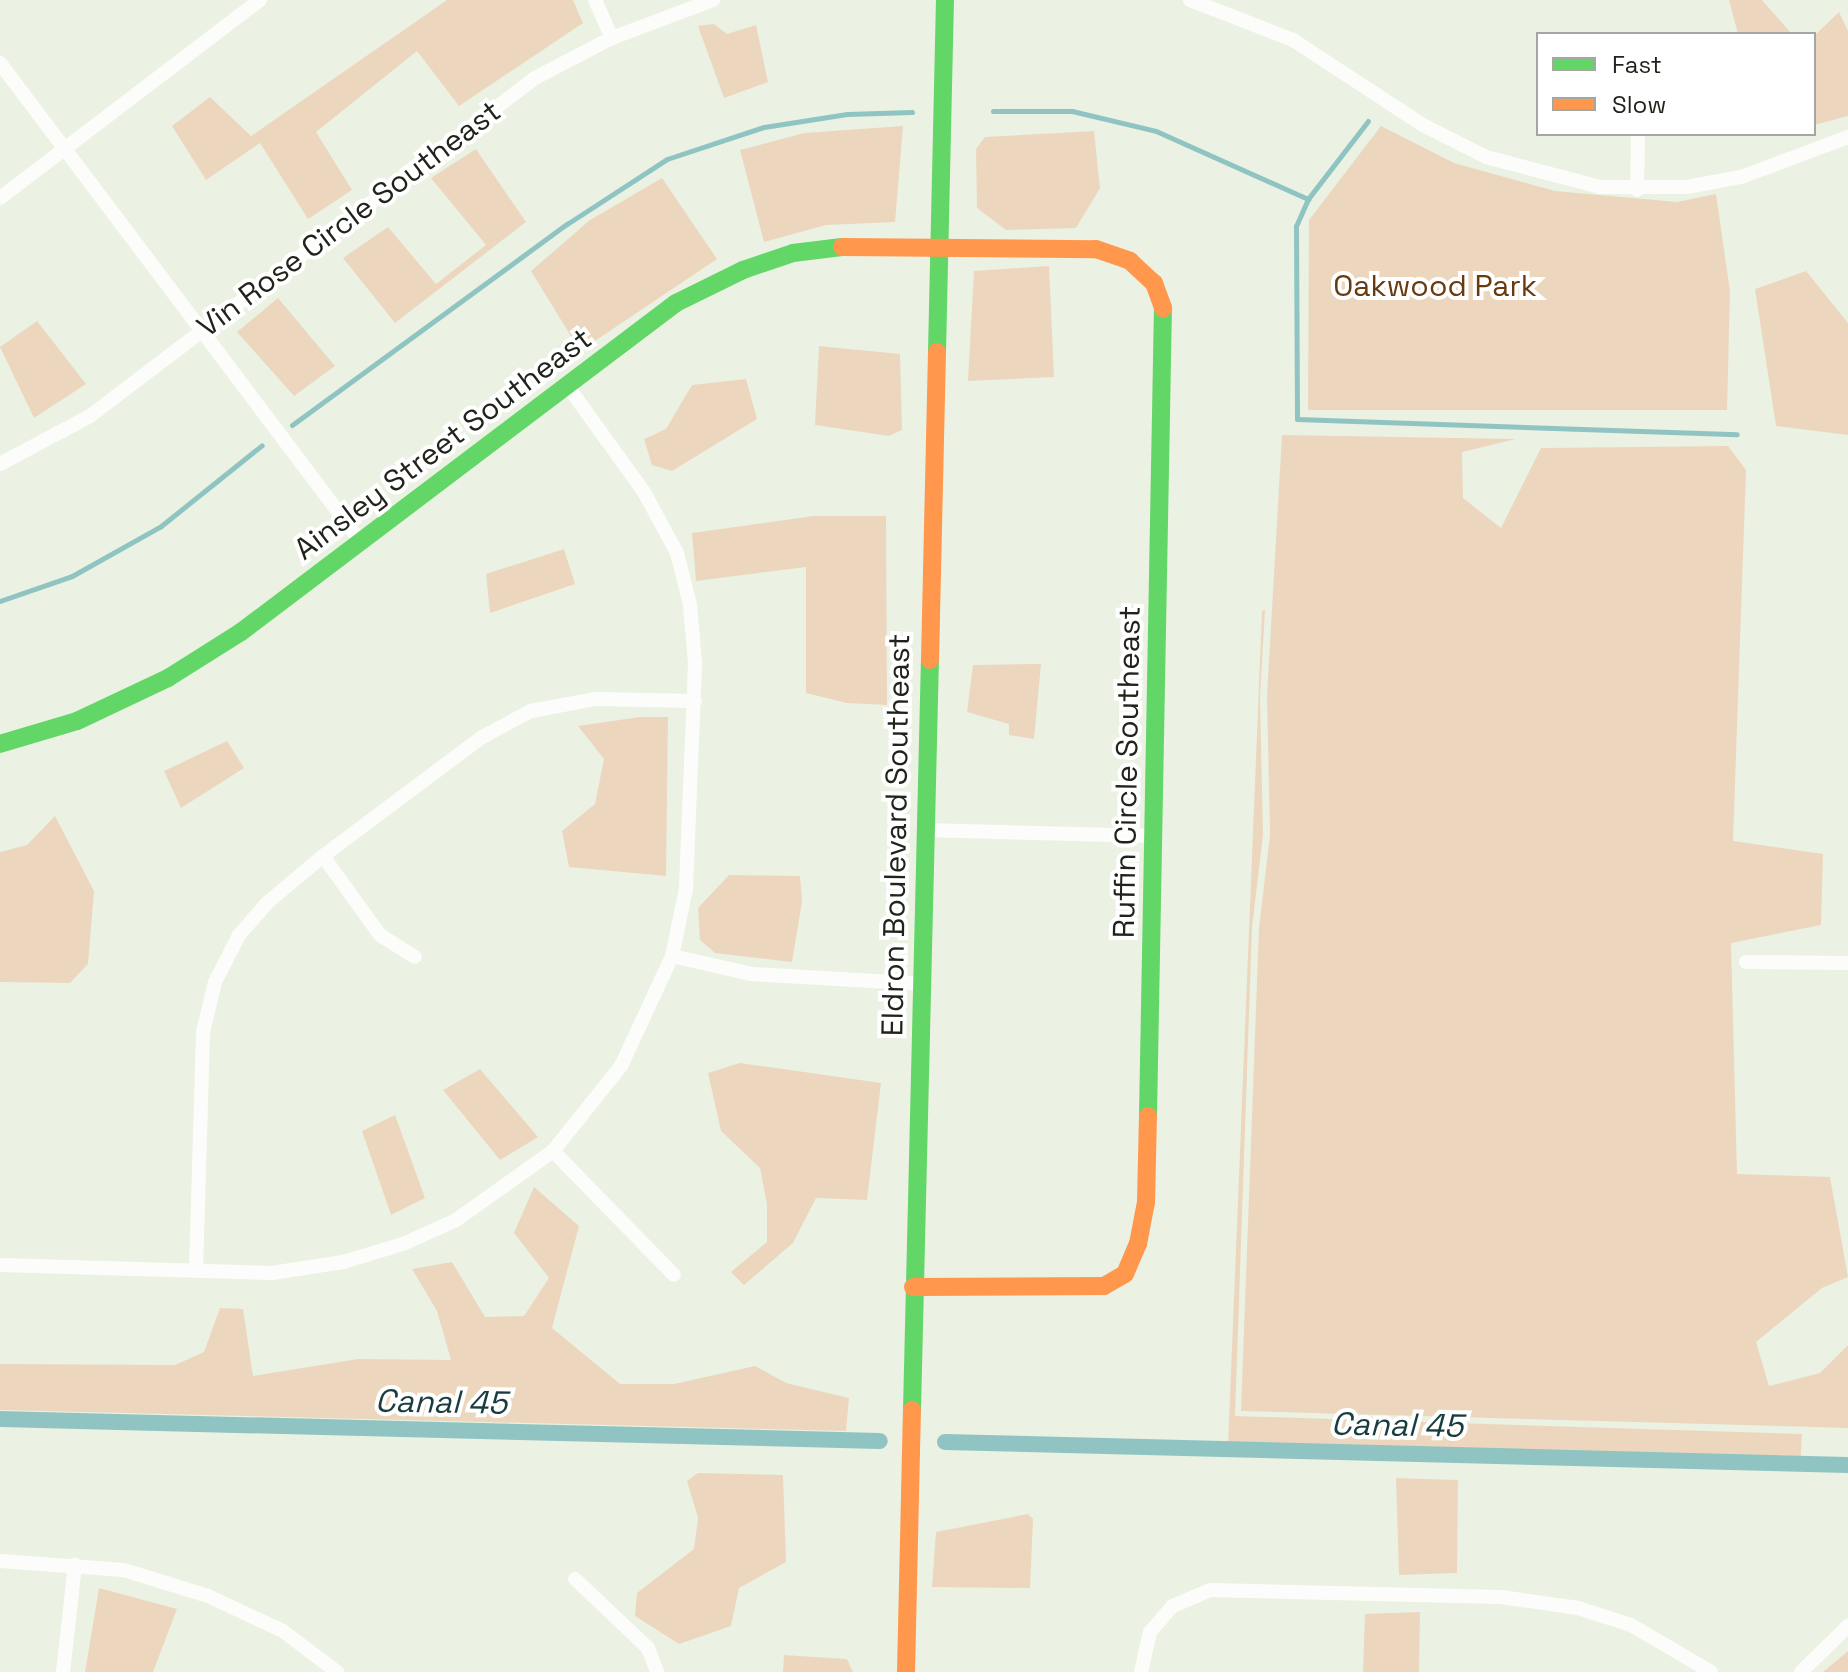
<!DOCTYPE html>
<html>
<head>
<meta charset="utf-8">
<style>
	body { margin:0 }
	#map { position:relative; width:1848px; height:1672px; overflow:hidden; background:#ebf2e3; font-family:"Space Grotesk",sans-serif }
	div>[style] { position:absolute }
	.green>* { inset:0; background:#ecd7be }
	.stream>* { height:5px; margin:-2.5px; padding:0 2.5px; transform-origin:2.5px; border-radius:2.5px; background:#8fc4c2 }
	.canal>* { height:16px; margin:-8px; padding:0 8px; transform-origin:8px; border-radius:8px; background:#8fc4c2 }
	.street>* { height:14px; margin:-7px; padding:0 7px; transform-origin:7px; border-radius:7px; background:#fcfdfb }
	.fast>* { height:18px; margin:-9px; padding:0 9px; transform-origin:9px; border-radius:9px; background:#63d668 }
	.slow>* { height:18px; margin:-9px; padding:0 9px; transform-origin:9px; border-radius:9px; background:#ff974d }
	span { translate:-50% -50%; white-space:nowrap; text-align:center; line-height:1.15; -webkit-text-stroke:8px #fff; paint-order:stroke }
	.street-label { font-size:30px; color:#1f231a }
	.park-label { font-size:30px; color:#673a10 }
	.water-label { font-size:32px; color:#193d3e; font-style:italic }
	.legend { position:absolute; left:1536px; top:32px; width:280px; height:104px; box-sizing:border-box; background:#fff; border:2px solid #a5a7a3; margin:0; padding:10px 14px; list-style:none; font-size:24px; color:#1f231a }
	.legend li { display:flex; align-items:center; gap:16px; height:40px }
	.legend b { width:40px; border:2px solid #a5a7a3 }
</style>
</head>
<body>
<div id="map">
	<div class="green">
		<i style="clip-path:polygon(447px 0,573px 0,583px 23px,459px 106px,417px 51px,316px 132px,352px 190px,308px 219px,260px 143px,206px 180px,172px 126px,210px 97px,251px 136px)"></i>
		<i style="clip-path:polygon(1729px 0,1762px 0,1792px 34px,1738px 34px)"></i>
		<i style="clip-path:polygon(1839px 12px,1848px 31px,1848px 116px,1814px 125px,1814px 36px)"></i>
		<i style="clip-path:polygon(714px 24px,727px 34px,756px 25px,768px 82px,724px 98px,698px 26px)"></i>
		<i style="clip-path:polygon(903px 126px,895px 222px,826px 225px,764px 242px,740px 150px,804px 133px)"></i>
		<i style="clip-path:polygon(1381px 126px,1454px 163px,1555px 191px,1677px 202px,1716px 194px,1730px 291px,1727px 410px,1308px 410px,1309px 220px)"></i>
		<i style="clip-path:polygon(1094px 131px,1100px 188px,1076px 228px,1006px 230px,977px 208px,976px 149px,985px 137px)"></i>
		<i style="clip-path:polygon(476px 149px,526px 222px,395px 323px,343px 258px,388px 227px,436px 284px,486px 245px,431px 178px)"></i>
		<i style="clip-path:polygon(662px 178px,717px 259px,580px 351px,531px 271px,590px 220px)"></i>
		<i style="clip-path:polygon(1049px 266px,1054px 377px,968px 381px,974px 271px)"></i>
		<i style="clip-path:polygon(1806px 271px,1848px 323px,1848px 435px,1776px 426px,1755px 289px)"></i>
		<i style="clip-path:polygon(278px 298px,335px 366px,294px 396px,237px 332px)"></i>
		<i style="clip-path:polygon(37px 321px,86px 384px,34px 418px,0 347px)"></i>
		<i style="clip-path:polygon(819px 346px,900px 354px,902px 430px,889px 436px,815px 425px)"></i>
		<i style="clip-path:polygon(746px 379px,757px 419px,672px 471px,652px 465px,644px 439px,666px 429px,692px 385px)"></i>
		<i style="clip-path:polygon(1282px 435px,1516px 439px,1462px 452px,1463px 498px,1501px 528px,1541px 448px,1728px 446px,1746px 470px,1733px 841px,1823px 854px,1821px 925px,1731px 943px,1737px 1174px,1830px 1177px,1848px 1277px,1822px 1288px,1756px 1342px,1769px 1386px,1820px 1373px,1848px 1345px,1848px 1428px,1241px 1411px,1259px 928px,1270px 835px,1267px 696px)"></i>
		<i style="clip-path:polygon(813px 516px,886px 516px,887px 705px,847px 703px,806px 693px,806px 567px,696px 581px,692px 533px)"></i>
		<i style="clip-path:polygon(564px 549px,575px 584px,490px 613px,486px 574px)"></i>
		<i style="clip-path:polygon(1265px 610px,1260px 696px,1263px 835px,1252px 928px,1235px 1416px,1802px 1434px,1800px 1471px,1228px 1446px,1262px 611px)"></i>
		<i style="clip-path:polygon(1041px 664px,1034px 739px,1009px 735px,1009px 724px,967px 712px,973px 665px)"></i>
		<i style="clip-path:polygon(640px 717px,668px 717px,666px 876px,569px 867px,562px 831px,595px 804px,604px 759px,578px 726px)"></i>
		<i style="clip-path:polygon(227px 741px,244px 768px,181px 808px,164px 771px)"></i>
		<i style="clip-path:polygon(55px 816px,94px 891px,88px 964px,70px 983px,0 982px,0 852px,27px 845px)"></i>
		<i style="clip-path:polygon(729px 875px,800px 876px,802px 902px,792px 962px,715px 953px,700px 940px,698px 908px)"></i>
		<i style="clip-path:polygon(740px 1063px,881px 1083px,867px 1200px,816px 1198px,793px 1243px,744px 1285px,731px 1272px,767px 1242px,767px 1204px,760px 1168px,721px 1131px,708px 1073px)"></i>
		<i style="clip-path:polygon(480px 1069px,538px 1137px,500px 1160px,443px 1090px)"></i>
		<i style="clip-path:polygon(395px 1115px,425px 1198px,391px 1215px,362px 1131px)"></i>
		<i style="clip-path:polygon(534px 1187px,579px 1226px,552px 1328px,620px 1384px,674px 1384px,755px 1366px,786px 1383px,849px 1398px,846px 1431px,0 1410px,0 1364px,175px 1365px,204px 1352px,220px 1308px,243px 1309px,253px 1376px,358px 1359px,451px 1360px,437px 1311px,412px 1269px,452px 1262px,485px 1317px,524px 1316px,549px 1278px,514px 1233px)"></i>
		<i style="clip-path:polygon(698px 1473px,783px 1475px,786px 1562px,739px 1588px,731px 1626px,679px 1644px,635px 1616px,637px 1593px,694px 1549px,698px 1518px,687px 1481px)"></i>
		<i style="clip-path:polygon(1396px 1478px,1458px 1480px,1457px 1573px,1399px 1575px)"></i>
		<i style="clip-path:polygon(1028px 1514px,1033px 1519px,1030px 1588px,932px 1587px,936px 1532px)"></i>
		<i style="clip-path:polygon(99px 1588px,177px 1609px,153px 1672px,85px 1672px)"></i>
		<i style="clip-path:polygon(1420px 1612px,1419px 1672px,1363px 1672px,1365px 1614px)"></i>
		<i style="clip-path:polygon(1848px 1651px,1848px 1672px,1823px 1672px)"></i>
		<i style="clip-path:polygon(784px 1655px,847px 1659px,853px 1672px,783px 1672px)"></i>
	</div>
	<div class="stream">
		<i style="left:993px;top:111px;width:79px"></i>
		<i style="left:1072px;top:111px;width:86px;rotate:13.4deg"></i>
		<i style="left:1156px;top:131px;width:167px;rotate:24.1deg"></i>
		<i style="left:1368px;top:121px;width:98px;rotate:127.6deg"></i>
		<i style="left:1308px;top:199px;width:30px;rotate:114deg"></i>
		<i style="left:1296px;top:226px;width:193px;rotate:89.7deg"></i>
		<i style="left:1297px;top:419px;width:440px;rotate:2deg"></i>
		<i style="left:292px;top:425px;width:341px;rotate:-36.2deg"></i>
		<i style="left:567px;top:224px;width:119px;rotate:-33deg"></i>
		<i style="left:667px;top:159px;width:102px;rotate:-18.3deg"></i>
		<i style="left:764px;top:127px;width:84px;rotate:-8.9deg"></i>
		<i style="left:847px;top:114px;width:65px;rotate:-1.8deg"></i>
		<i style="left:0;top:601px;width:76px;rotate:-19.1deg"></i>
		<i style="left:72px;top:576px;width:102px;rotate:-29.3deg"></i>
		<i style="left:161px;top:526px;width:129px;rotate:-38.7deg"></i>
	</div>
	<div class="canal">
		<i style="left:0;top:1419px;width:880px;rotate:1.43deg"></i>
		<i style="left:945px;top:1442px;width:903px;rotate:1.46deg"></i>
	</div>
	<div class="street">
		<i style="left:595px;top:0;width:42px;rotate:65.9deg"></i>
		<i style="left:1190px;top:0;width:110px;rotate:21.2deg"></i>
		<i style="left:1293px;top:40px;width:155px;rotate:33.2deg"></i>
		<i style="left:1423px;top:125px;width:71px;rotate:26.9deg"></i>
		<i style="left:1486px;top:157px;width:118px;rotate:14.7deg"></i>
		<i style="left:1600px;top:187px;width:87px"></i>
		<i style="left:1687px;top:187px;width:55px;rotate:-10.5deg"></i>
		<i style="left:1741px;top:177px;width:114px;rotate:-20.5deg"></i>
		<i style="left:0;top:63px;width:600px;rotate:53deg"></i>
		<i style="left:1637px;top:190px;width:56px;rotate:-89deg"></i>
		<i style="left:0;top:198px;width:327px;rotate:-37.3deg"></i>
		<i style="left:0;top:464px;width:102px;rotate:-28.1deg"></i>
		<i style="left:90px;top:416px;width:559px;rotate:-37.22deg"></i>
		<i style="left:535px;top:78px;width:87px;rotate:-27.5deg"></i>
		<i style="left:612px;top:38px;width:108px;rotate:-20.6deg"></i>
		<i style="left:924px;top:830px;width:229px;rotate:1.5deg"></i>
		<i style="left:323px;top:856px;width:97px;rotate:54.2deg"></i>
		<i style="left:380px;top:935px;width:41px;rotate:32.2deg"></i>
		<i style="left:672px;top:956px;width:81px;rotate:12.8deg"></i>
		<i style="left:751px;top:974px;width:171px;rotate:3.3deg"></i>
		<i style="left:1746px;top:962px;width:102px;rotate:0.6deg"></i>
		<i style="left:553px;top:1151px;width:173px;rotate:45.7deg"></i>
		<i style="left:0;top:1265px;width:272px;rotate:1.7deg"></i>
		<i style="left:272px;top:1273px;width:72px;rotate:-8.8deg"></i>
		<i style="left:343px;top:1262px;width:63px;rotate:-16.7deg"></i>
		<i style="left:403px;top:1244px;width:58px;rotate:-24.4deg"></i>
		<i style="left:456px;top:1220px;width:119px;rotate:-35.4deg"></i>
		<i style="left:553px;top:1151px;width:109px;rotate:-51.3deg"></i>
		<i style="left:621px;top:1066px;width:121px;rotate:-65.1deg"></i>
		<i style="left:672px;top:956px;width:68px;rotate:-78.2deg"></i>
		<i style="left:686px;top:889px;width:225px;rotate:-87.7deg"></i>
		<i style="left:695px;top:664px;width:59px;rotate:-94.8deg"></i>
		<i style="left:690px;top:605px;width:54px;rotate:-104deg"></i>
		<i style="left:677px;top:553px;width:69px;rotate:-118.4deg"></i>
		<i style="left:644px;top:492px;width:133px;rotate:-125.8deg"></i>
		<i style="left:196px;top:1270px;width:238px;rotate:-88.3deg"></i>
		<i style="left:203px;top:1032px;width:51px;rotate:-76.5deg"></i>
		<i style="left:215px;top:982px;width:53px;rotate:-62.9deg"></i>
		<i style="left:239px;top:935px;width:44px;rotate:-48.7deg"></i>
		<i style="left:268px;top:902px;width:72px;rotate:-39.9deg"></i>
		<i style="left:323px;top:856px;width:199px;rotate:-36.8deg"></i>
		<i style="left:482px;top:737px;width:55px;rotate:-28deg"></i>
		<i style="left:531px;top:711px;width:66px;rotate:-10.5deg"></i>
		<i style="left:596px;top:699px;width:99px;rotate:1.2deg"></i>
		<i style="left:0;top:1561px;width:124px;rotate:4.2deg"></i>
		<i style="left:124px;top:1570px;width:88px;rotate:17.2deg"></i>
		<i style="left:208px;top:1596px;width:83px;rotate:25deg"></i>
		<i style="left:283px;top:1631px;width:68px;rotate:37.2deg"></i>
		<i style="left:575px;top:1579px;width:100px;rotate:43.4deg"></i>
		<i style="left:648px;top:1648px;width:26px;rotate:69deg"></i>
		<i style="left:63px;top:1672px;width:108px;rotate:-83.6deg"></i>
		<i style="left:1141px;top:1672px;width:41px;rotate:-77.3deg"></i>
		<i style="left:1150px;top:1632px;width:35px;rotate:-49deg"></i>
		<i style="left:1173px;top:1606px;width:40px;rotate:-23.4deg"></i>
		<i style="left:1210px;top:1590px;width:291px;rotate:1.4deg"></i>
		<i style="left:1501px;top:1597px;width:78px;rotate:8.1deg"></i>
		<i style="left:1578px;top:1608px;width:56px;rotate:17.8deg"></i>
		<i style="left:1631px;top:1625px;width:93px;rotate:30.4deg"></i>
		<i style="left:1801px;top:1672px;width:66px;rotate:-44.4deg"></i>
	</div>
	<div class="fast">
		<i style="left:937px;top:352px;width:352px;rotate:-88.7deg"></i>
		<i style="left:0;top:744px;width:80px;rotate:-16.6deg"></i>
		<i style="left:77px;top:721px;width:101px;rotate:-25.3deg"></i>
		<i style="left:168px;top:678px;width:86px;rotate:-32.2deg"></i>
		<i style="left:241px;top:632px;width:545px;rotate:-37.1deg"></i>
		<i style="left:676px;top:303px;width:75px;rotate:-26.2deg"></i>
		<i style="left:743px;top:270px;width:53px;rotate:-18.8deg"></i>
		<i style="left:793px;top:253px;width:49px;rotate:-7deg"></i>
		<i style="left:1148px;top:1116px;width:808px;rotate:-88.94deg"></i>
		<i style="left:912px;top:1410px;width:750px;rotate:-88.63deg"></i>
	</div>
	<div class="slow">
		<i style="left:842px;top:247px;width:254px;rotate:0.5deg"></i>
		<i style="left:1096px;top:249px;width:36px;rotate:19deg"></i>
		<i style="left:1130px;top:261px;width:33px;rotate:43deg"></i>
		<i style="left:1154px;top:283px;width:27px;rotate:70deg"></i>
		<i style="left:930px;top:660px;width:308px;rotate:-88.7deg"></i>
		<i style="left:913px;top:1287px;width:191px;rotate:-0.3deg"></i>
		<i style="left:1104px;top:1286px;width:24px;rotate:-30deg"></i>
		<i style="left:1125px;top:1274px;width:33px;rotate:-67deg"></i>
		<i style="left:1138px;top:1244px;width:43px;rotate:-79.2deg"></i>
		<i style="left:1146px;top:1202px;width:86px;rotate:-88.7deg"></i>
		<i style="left:906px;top:1672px;width:262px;rotate:-88.7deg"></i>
	</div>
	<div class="street-label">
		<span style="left:349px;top:219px;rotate:-37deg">Vin Rose Circle Southeast</span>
		<span style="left:443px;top:444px;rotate:-37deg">Ainsley Street Southeast</span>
		<span style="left:1127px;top:772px;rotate:-89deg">Ruffin Circle Southeast</span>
		<span style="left:896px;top:835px;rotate:-89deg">Eldron Boulevard Southeast</span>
	</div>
	<div class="park-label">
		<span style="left:1435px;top:286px">Oakwood Park</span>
	</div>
	<div class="water-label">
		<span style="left:441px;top:1402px;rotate:1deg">Canal 45</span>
		<span style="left:1397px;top:1425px;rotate:1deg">Canal 45</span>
	</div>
	<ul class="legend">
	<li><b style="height:10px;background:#63d668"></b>Fast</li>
	<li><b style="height:10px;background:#ff974d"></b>Slow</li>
	</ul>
</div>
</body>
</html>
